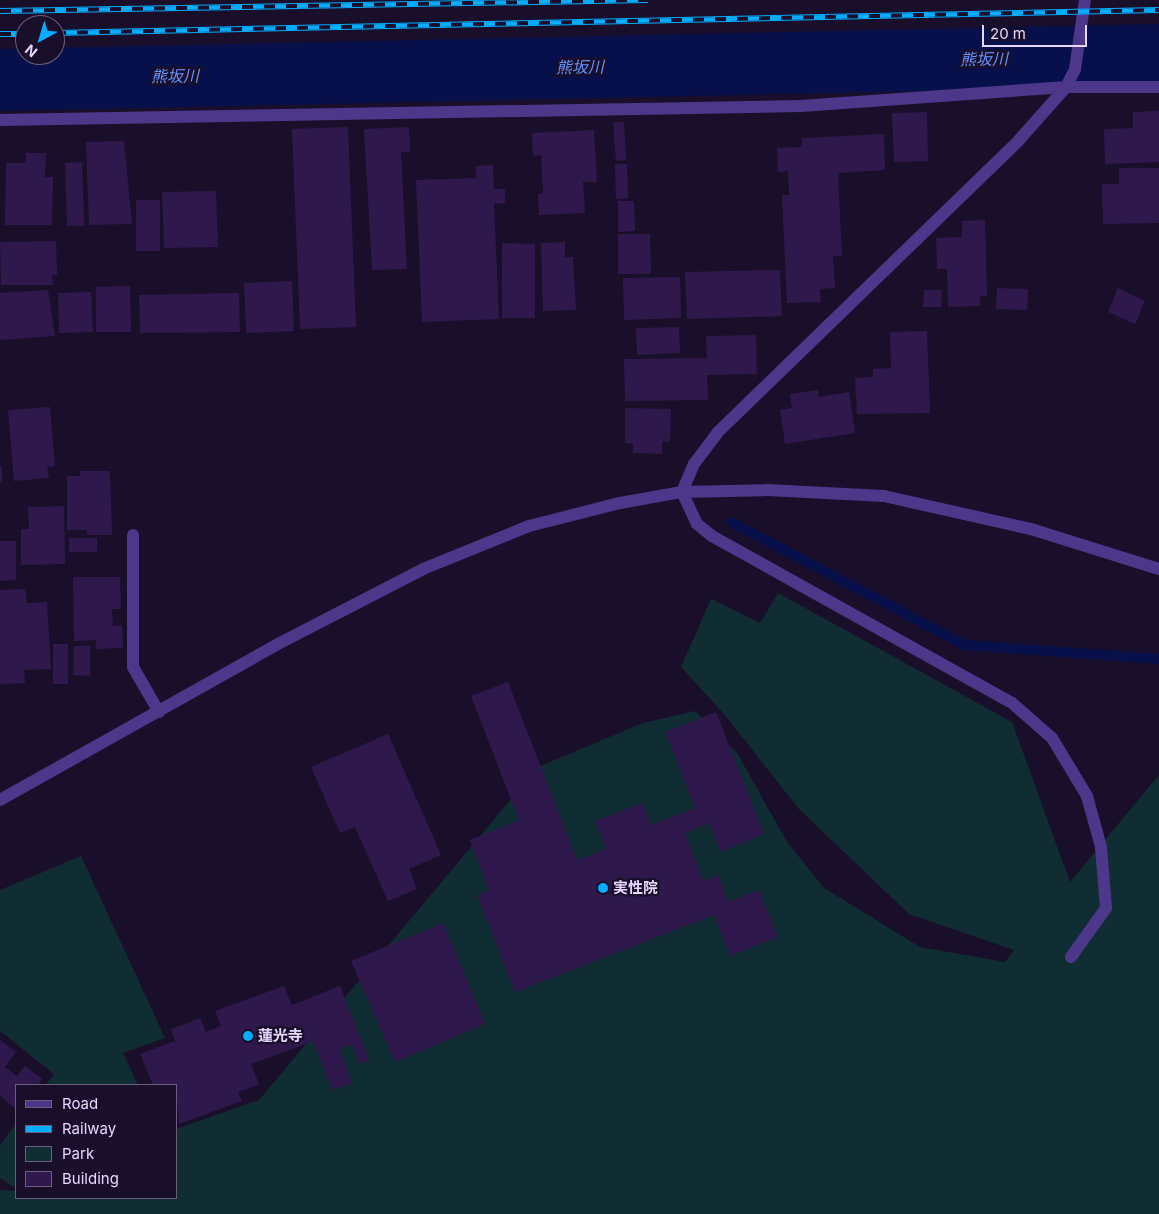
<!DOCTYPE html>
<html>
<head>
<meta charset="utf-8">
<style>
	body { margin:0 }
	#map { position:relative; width:1159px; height:1214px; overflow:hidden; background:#190f2a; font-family:Inter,"Noto Sans JP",sans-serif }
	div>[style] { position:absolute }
	.green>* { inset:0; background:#112d34 }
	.stream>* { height:10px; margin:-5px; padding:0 5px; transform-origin:5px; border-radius:5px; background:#07104a }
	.river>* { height:62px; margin:-31px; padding:0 31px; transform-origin:31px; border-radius:31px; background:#07104a }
	.building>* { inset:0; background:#2f194c }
	.service>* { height:12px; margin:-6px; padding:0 6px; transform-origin:6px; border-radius:6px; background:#4d378b }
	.minor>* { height:12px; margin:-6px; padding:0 6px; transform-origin:6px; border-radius:6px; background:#4d378b }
	.tertiary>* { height:12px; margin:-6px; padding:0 6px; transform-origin:6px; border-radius:6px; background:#4d378b }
	.rail>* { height:5.5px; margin-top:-2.75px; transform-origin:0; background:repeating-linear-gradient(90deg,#190f2a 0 11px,#03adff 0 22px); box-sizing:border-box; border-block:1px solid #03adff }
	.dots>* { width:14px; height:14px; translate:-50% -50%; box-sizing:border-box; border:2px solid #190f2a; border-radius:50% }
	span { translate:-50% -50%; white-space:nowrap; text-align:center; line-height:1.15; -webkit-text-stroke:4.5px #190f2a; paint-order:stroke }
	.poi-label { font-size:15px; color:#e5d7ff; font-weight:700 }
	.left { translate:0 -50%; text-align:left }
	.water-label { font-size:16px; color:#6595ff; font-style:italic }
	.legend { position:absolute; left:15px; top:1084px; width:162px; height:115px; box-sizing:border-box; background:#190f2a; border:1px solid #6b5f7f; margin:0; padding:6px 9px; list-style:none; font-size:15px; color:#e5d7ff }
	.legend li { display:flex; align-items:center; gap:10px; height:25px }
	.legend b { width:25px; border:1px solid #6b5f7f }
	.north { position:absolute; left:15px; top:15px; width:50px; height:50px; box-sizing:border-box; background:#190f2a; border:1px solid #6b5f7f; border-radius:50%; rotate:219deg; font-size:14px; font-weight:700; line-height:20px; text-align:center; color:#e5d7ff }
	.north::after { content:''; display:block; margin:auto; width:18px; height:22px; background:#03adff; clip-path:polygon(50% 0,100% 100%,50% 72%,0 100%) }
	.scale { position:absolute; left:982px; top:25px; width:105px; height:22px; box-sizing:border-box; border:2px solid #e5d7ff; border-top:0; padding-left:6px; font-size:15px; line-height:18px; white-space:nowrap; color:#e5d7ff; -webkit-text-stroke:4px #190f2a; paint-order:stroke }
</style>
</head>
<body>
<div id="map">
	<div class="green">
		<i style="clip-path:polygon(778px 593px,1012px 722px,1070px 882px,1159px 775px,1159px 1214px,0 1214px,0 1190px,16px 1191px,16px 1198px,176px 1198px,176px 1129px,259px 1100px,538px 767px,643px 723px,695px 711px,737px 753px,787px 842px,824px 888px,920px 947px,1005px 962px,1014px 950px,909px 914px,799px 809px,724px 714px,681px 667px,711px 599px,760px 623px)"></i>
		<i style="clip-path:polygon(81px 856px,165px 1038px,123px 1053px,138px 1085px,46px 1085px,54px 1074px,0 1031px,0 890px)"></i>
		<i style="clip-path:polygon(16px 1124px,16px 1186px,14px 1187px,0 1178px,0 1145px)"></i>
	</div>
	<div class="stream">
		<i style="left:731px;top:522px;width:263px;rotate:27.8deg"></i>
		<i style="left:964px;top:645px;width:196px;rotate:4.1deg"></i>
	</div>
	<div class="river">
		<i style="left:0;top:80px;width:1159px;rotate:-1.24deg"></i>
	</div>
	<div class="building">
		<i style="clip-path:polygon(1159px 111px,1159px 162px,1105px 164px,1104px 129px,1133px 128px,1133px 112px)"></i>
		<i style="clip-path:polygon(927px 112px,928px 161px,894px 162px,892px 113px)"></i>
		<i style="clip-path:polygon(613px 122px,624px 122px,626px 160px,616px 161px)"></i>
		<i style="clip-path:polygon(348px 127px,356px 327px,300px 329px,292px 129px)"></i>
		<i style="clip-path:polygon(409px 127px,410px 152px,401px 152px,407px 269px,372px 270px,364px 129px)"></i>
		<i style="clip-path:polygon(594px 130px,597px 182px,583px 182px,585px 213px,539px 215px,538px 194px,543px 193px,541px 155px,533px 156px,532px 133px)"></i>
		<i style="clip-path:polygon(884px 134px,885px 170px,838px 173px,842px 256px,833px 256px,835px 288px,820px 289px,821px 302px,787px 303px,782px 195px,789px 195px,788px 171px,778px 172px,777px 148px,802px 147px,802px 138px)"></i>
		<i style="clip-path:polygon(124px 141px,132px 224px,89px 225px,86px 142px)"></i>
		<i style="clip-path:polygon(26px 153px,46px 153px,45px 177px,53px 177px,52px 225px,5px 225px,6px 163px,26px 163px)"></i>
		<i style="clip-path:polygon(82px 162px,84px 226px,67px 226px,65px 163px)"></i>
		<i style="clip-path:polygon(615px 164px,627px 164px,628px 198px,616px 199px)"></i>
		<i style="clip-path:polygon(493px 165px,494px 189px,505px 189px,505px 203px,494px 204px,499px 319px,422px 322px,416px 180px,476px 178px,476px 166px)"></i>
		<i style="clip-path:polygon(1119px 168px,1159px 168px,1159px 223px,1103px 224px,1102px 184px,1119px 184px)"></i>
		<i style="clip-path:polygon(216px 191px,218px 247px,164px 248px,162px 192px)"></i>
		<i style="clip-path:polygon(136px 200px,160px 200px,160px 251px,136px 251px)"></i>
		<i style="clip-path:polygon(618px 201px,634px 201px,635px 231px,618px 232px)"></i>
		<i style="clip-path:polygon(985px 220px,987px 296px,980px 296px,980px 306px,948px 307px,947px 269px,937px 269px,936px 238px,962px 237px,962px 221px)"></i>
		<i style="clip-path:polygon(618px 234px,650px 234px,651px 274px,618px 274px)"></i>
		<i style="clip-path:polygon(56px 241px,57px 275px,52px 275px,53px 285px,1px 285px,0 242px)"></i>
		<i style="clip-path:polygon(565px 242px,565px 257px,573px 257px,576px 310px,543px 311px,541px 243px)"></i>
		<i style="clip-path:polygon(502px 243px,535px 244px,535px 318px,502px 318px)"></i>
		<i style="clip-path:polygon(780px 270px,782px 316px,687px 319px,685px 272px)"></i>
		<i style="clip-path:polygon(680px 277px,681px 318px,624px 320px,623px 278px)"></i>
		<i style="clip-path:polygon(292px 281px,294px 331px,246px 333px,244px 283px)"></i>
		<i style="clip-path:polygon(130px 286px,131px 332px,96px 332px,96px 287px)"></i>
		<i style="clip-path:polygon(997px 288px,1028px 289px,1027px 310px,996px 309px)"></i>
		<i style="clip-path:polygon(1118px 288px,1145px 301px,1135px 324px,1108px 312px)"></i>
		<i style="clip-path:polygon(48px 290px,55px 336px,0 340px,0 293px)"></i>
		<i style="clip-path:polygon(924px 290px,942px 290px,941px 307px,923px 307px)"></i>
		<i style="clip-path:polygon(91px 292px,93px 332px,59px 333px,58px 293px)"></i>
		<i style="clip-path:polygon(239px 293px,240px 332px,140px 333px,139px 295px)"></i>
		<i style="clip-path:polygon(679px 327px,680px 353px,637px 355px,636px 328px)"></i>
		<i style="clip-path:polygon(927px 331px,930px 413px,857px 414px,855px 378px,873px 377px,873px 369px,891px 368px,890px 332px)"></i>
		<i style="clip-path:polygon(756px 335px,757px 374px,707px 375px,708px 400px,625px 401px,624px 359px,707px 358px,706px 336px)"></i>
		<i style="clip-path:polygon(818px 390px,819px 397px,849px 392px,855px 433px,785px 444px,780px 410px,792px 408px,790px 394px)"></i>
		<i style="clip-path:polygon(50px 407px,55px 466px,47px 467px,49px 478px,14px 481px,8px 410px)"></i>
		<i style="clip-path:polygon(625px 408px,671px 409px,670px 442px,662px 441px,662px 454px,633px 453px,633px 443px,625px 443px)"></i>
		<i style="clip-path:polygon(0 467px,2px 467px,2px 483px,0 483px)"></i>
		<i style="clip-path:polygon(80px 471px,110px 471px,112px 535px,87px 535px,87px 530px,67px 530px,67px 476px,80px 476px)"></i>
		<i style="clip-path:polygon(64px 506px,65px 564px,21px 565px,21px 529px,29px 529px,28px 507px)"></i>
		<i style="clip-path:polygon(69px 538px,97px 538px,97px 552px,69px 552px)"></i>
		<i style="clip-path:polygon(0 541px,16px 541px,16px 580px,0 581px)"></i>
		<i style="clip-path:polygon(73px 577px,120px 577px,121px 609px,112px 609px,113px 626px,122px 625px,123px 648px,96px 649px,96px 640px,74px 641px)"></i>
		<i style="clip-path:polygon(25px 589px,27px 603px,47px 602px,51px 669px,24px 670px,25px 683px,0 684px,0 590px)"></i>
		<i style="clip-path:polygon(53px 644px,68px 644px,68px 684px,53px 684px)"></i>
		<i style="clip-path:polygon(74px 646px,90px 646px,90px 676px,73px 675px)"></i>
		<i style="clip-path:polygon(508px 682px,577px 860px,606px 849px,595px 821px,642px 803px,651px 825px,695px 808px,665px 732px,716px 712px,764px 834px,720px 852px,709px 823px,685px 833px,703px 880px,718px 875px,728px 902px,759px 890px,778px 937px,730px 956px,714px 915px,515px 992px,477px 895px,489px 890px,470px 840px,519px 820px,471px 696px)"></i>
		<i style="clip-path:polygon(388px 734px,441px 855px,409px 869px,417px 889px,388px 901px,355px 827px,340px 833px,311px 767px)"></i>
		<i style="clip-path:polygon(443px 923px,485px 1024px,395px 1062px,351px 961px)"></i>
		<i style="clip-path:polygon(284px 986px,292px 1005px,340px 986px,369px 1060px,360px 1064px,352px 1044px,340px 1049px,352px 1083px,332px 1090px,313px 1041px,251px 1064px,259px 1084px,238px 1092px,242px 1101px,179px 1124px,176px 1085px,153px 1085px,140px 1054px,175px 1041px,171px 1029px,200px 1018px,206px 1032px,221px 1026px,215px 1011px)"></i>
		<i style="clip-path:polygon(0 1040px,16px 1052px,5px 1067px,17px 1076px,25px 1066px,42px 1079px,38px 1085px,16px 1085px,16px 1109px,0 1096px)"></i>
	</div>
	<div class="service">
		<i style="left:133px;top:535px;width:132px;rotate:90deg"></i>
		<i style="left:133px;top:667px;width:52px;rotate:60deg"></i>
	</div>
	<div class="minor">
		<i style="left:0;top:120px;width:801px;rotate:-1deg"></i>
		<i style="left:801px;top:106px;width:266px;rotate:-4.1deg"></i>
		<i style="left:1066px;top:87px;width:93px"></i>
		<i style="left:1071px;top:957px;width:60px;rotate:-54.5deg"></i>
		<i style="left:1106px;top:908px;width:61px;rotate:-94.7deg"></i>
		<i style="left:1101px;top:847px;width:53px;rotate:-105.4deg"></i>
		<i style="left:1087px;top:796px;width:68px;rotate:-121.1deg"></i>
		<i style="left:1052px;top:738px;width:53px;rotate:-138.8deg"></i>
		<i style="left:1012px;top:703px;width:343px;rotate:-150.9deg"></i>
		<i style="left:712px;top:536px;width:19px;rotate:-141deg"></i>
		<i style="left:697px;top:524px;width:35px;rotate:-115deg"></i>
		<i style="left:682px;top:492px;width:30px;rotate:-67deg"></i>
		<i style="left:694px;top:464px;width:39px;rotate:-53deg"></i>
		<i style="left:717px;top:433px;width:421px;rotate:-44.1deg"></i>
		<i style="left:1019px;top:140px;width:71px;rotate:-48.4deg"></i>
		<i style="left:1066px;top:87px;width:20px;rotate:-63deg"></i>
		<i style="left:1075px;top:69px;width:70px;rotate:-81.8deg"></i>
	</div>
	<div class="tertiary">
		<i style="left:0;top:800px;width:317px;rotate:-29.3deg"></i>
		<i style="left:276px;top:645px;width:165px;rotate:-27.3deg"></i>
		<i style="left:423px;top:569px;width:114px;rotate:-22.1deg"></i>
		<i style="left:529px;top:526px;width:94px;rotate:-14.2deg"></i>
		<i style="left:620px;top:503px;width:63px;rotate:-10.1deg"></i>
		<i style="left:682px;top:492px;width:86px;rotate:-1.3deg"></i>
		<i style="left:768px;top:490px;width:116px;rotate:3deg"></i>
		<i style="left:884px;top:496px;width:151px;rotate:12.7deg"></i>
		<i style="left:1031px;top:529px;width:134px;rotate:17.4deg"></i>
	</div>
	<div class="rail">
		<i style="left:0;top:11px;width:648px;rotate:-0.97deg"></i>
		<i style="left:55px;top:33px;width:1104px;rotate:-1.19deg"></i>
		<i style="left:0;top:34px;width:25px"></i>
	</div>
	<div class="dots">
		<i style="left:603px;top:888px;background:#03adff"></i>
		<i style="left:248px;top:1036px;background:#03adff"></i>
	</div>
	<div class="poi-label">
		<span class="left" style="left:613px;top:888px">実性院</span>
		<span class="left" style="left:258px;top:1036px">蓮光寺</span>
	</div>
	<div class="water-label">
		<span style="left:984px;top:59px;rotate:-1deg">熊坂川</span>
		<span style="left:580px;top:67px;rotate:-1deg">熊坂川</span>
		<span style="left:175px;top:76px;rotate:-1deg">熊坂川</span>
	</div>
	<ul class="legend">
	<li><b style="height:6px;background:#4d378b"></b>Road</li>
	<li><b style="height:6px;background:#03adff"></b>Railway</li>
	<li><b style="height:14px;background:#112d34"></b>Park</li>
	<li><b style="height:14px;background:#2f194c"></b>Building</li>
	</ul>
	<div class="north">N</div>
	<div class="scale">20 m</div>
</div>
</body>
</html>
